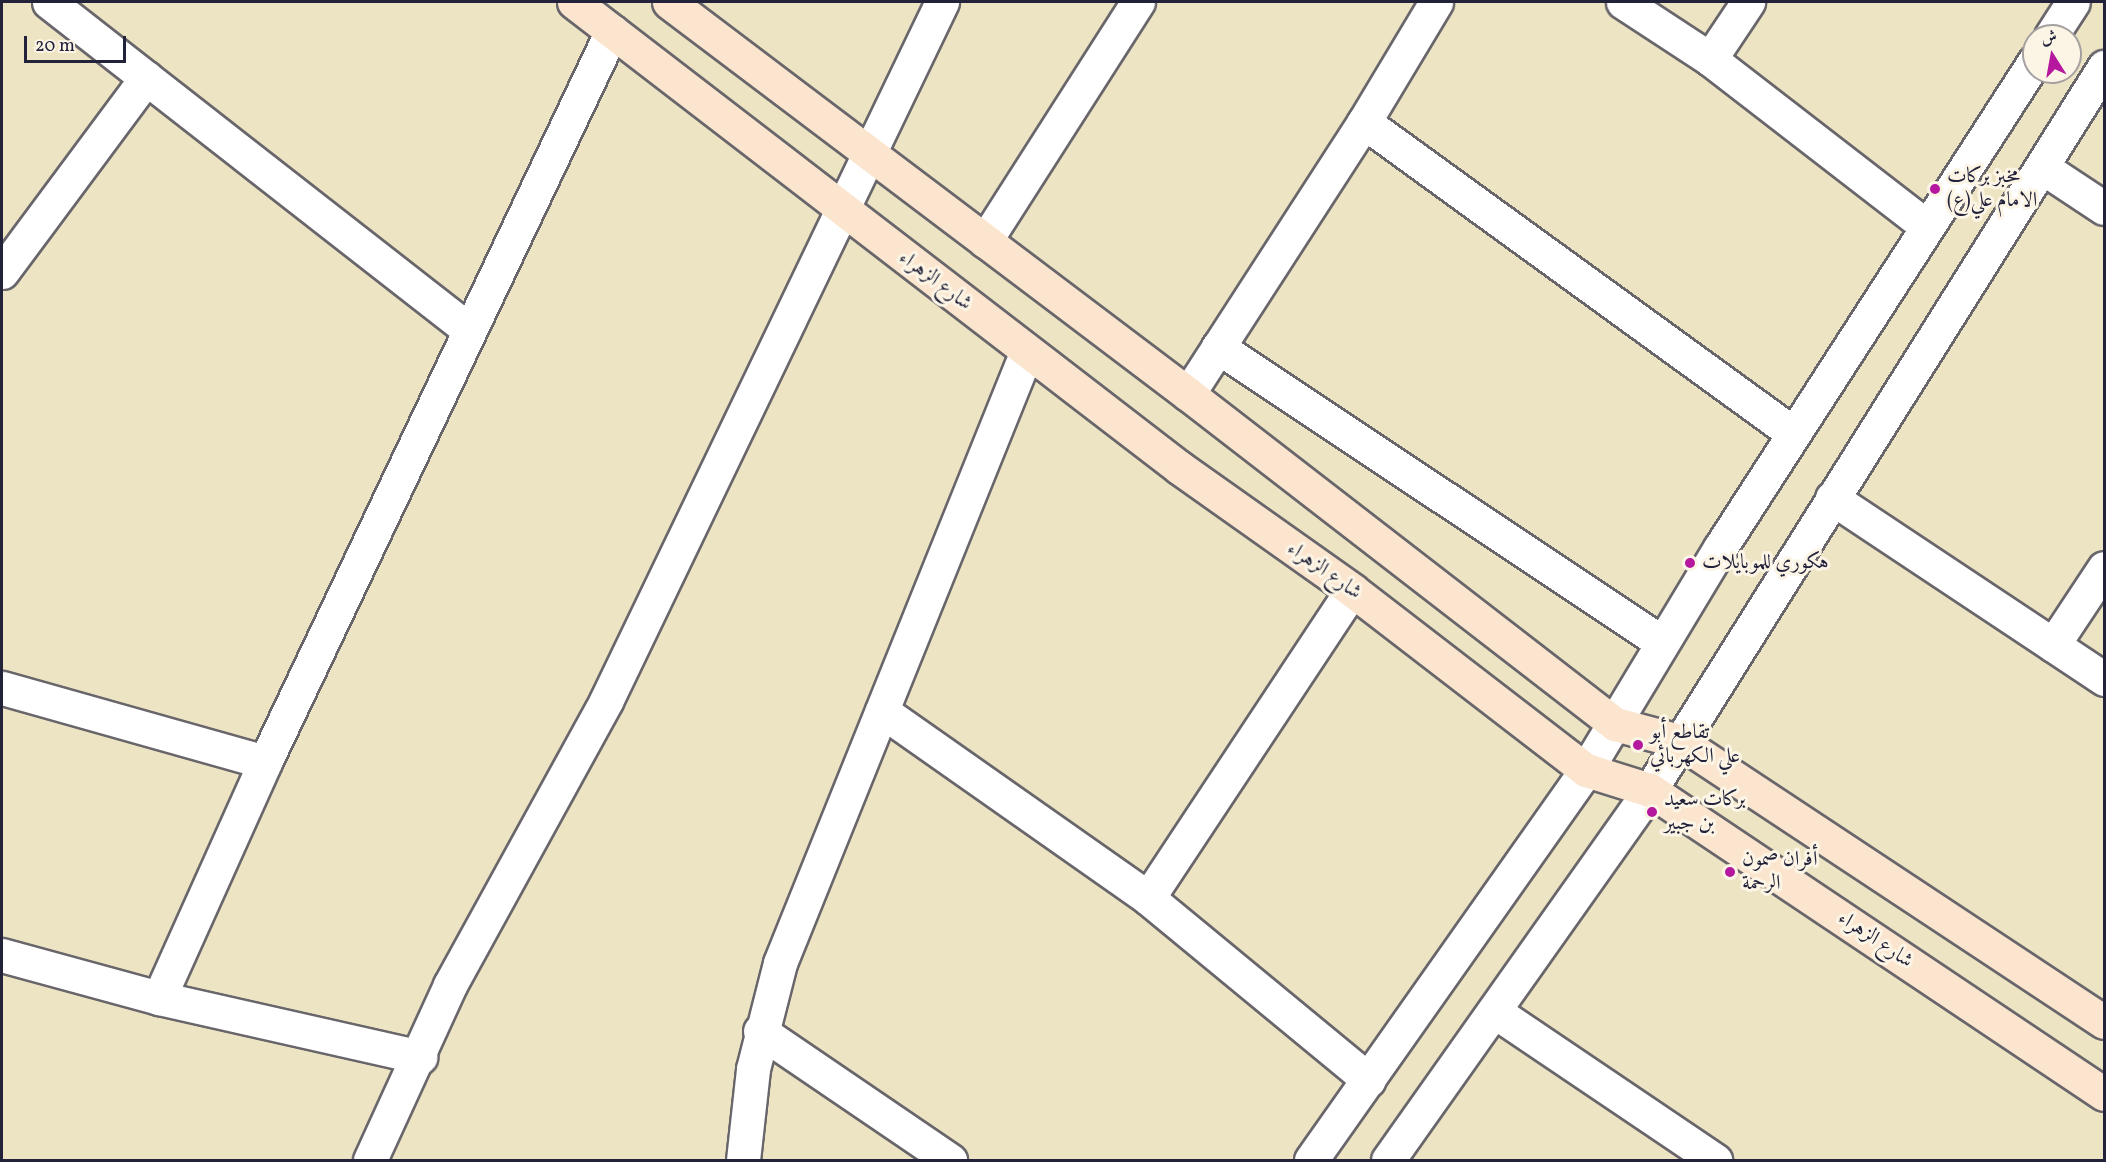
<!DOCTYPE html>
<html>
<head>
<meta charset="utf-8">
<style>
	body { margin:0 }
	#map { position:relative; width:2106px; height:1162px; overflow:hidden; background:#ede4c4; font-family:Vollkorn,Amiri,serif }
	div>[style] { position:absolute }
	.roads { filter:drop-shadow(2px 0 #69666b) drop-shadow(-2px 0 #69666b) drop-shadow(0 2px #69666b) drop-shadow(0 -2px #69666b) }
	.minor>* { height:33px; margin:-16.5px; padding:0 16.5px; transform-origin:16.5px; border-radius:16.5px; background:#fff }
	.tertiary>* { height:33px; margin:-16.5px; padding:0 16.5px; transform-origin:16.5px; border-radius:16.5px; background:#fff }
	.secondary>* { height:33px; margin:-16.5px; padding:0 16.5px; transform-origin:16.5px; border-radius:16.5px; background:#fbe5cf }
	.dots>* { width:16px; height:16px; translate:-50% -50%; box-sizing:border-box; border:3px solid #fcf5e5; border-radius:50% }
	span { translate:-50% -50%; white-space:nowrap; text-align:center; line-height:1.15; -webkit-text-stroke:6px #fcf5e5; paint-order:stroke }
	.poi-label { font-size:21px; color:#22223b }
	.left { translate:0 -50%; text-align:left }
	.street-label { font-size:21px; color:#22223b }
	.frame { position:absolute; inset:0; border:3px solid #22223b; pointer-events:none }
	.north { position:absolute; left:2022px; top:24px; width:60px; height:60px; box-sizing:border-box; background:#fcf5e5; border:2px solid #a5a1a1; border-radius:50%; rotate:349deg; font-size:16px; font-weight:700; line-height:24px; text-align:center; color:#22223b }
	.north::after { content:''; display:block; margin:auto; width:21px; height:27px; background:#b5179e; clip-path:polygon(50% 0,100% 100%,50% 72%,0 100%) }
	.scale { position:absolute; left:24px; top:36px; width:102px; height:27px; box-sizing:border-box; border:3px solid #22223b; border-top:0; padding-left:8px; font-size:18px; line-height:21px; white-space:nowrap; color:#22223b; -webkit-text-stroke:4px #fcf5e5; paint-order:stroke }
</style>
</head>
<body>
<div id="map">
	<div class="roads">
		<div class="minor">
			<i style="left:49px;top:2px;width:533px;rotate:37.99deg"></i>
			<i style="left:1623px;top:2px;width:104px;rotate:33.2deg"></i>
			<i style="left:1710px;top:59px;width:274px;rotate:37.7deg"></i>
			<i style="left:1710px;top:59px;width:69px;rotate:-56.3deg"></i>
			<i style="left:1364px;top:122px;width:531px;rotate:35.96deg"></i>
			<i style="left:2042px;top:167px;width:74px;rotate:33.5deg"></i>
			<i style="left:985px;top:241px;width:284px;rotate:-57.4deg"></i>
			<i style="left:2px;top:272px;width:242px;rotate:-53.4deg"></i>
			<i style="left:1218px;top:347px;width:532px;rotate:33.66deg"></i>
			<i style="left:1188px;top:394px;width:324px;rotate:-57.1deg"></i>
			<i style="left:1364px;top:122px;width:140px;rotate:-59deg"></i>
			<i style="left:1832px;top:498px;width:327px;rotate:33.6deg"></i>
			<i style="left:2053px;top:645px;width:92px;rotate:-56.5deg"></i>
			<i style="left:2px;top:688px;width:273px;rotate:15.7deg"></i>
			<i style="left:882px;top:711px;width:325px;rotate:35.1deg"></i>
			<i style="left:1148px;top:898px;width:286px;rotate:39.5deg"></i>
			<i style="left:1148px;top:898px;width:369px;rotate:-56.5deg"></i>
			<i style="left:2px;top:955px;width:163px;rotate:15.3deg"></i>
			<i style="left:159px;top:998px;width:268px;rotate:12.7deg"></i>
			<i style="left:159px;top:998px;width:259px;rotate:-65.8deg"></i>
			<i style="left:265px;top:762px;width:809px;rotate:-64.61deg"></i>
			<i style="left:1494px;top:1011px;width:267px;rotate:34deg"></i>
			<i style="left:760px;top:1031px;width:230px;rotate:34.2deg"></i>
			<i style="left:370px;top:1160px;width:192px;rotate:-65.4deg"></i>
			<i style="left:450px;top:985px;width:324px;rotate:-61.2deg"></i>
			<i style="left:606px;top:701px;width:776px;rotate:-64.33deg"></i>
			<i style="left:743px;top:1160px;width:92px;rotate:-83.7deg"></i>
			<i style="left:753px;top:1069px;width:109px;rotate:-75.7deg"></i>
			<i style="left:780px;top:963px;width:660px;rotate:-68.02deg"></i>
		</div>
		<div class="tertiary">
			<i style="left:2051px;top:36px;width:40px;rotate:-57.1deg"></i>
			<i style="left:1311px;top:1160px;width:477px;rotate:-54.8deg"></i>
			<i style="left:1586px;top:770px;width:259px;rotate:-58.9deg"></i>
			<i style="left:1720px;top:548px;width:579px;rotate:-57.13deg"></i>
			<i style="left:1388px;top:1160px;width:453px;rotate:-54.7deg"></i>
			<i style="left:1650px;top:790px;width:854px;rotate:-57.87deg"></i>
		</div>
		<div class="secondary">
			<i style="left:574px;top:2px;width:764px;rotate:37.56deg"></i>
			<i style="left:1180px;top:468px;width:211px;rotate:35.3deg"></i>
			<i style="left:1352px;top:590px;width:295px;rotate:37.6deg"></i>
			<i style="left:1586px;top:770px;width:67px;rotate:17.4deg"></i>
			<i style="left:1650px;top:790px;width:546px;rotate:33.81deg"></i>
			<i style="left:669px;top:2px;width:650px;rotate:37.06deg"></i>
			<i style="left:1188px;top:394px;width:540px;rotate:37.7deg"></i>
			<i style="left:1615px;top:724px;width:66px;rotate:14.9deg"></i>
			<i style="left:1679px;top:741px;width:509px;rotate:33.47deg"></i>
		</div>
	</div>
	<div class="dots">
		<i style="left:1935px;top:189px;background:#b5179e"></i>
		<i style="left:1690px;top:563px;background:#b5179e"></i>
		<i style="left:1638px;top:745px;background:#b5179e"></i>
		<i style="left:1652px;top:812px;background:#b5179e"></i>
		<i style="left:1730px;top:872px;background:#b5179e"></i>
	</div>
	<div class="poi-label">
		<span class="left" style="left:1947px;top:189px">مخبز بركات<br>الامام علي(ع)</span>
		<span class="left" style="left:1702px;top:563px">هكوري للموبايلات</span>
		<span class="left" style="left:1650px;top:745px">تقاطع أبو<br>علي الكهربائي</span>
		<span class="left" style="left:1664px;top:812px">بركات سعيد<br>بن جبير</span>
		<span class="left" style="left:1742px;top:872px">أفران صمون<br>الرحمة</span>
	</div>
	<div class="street-label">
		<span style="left:935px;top:281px;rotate:37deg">شارع الزهراء</span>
		<span style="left:1324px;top:571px;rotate:35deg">شارع الزهراء</span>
		<span style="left:1875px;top:940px;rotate:34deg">شارع الزهراء</span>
	</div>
	<div class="frame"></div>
	<div class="north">ش</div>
	<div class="scale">20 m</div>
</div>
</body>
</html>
